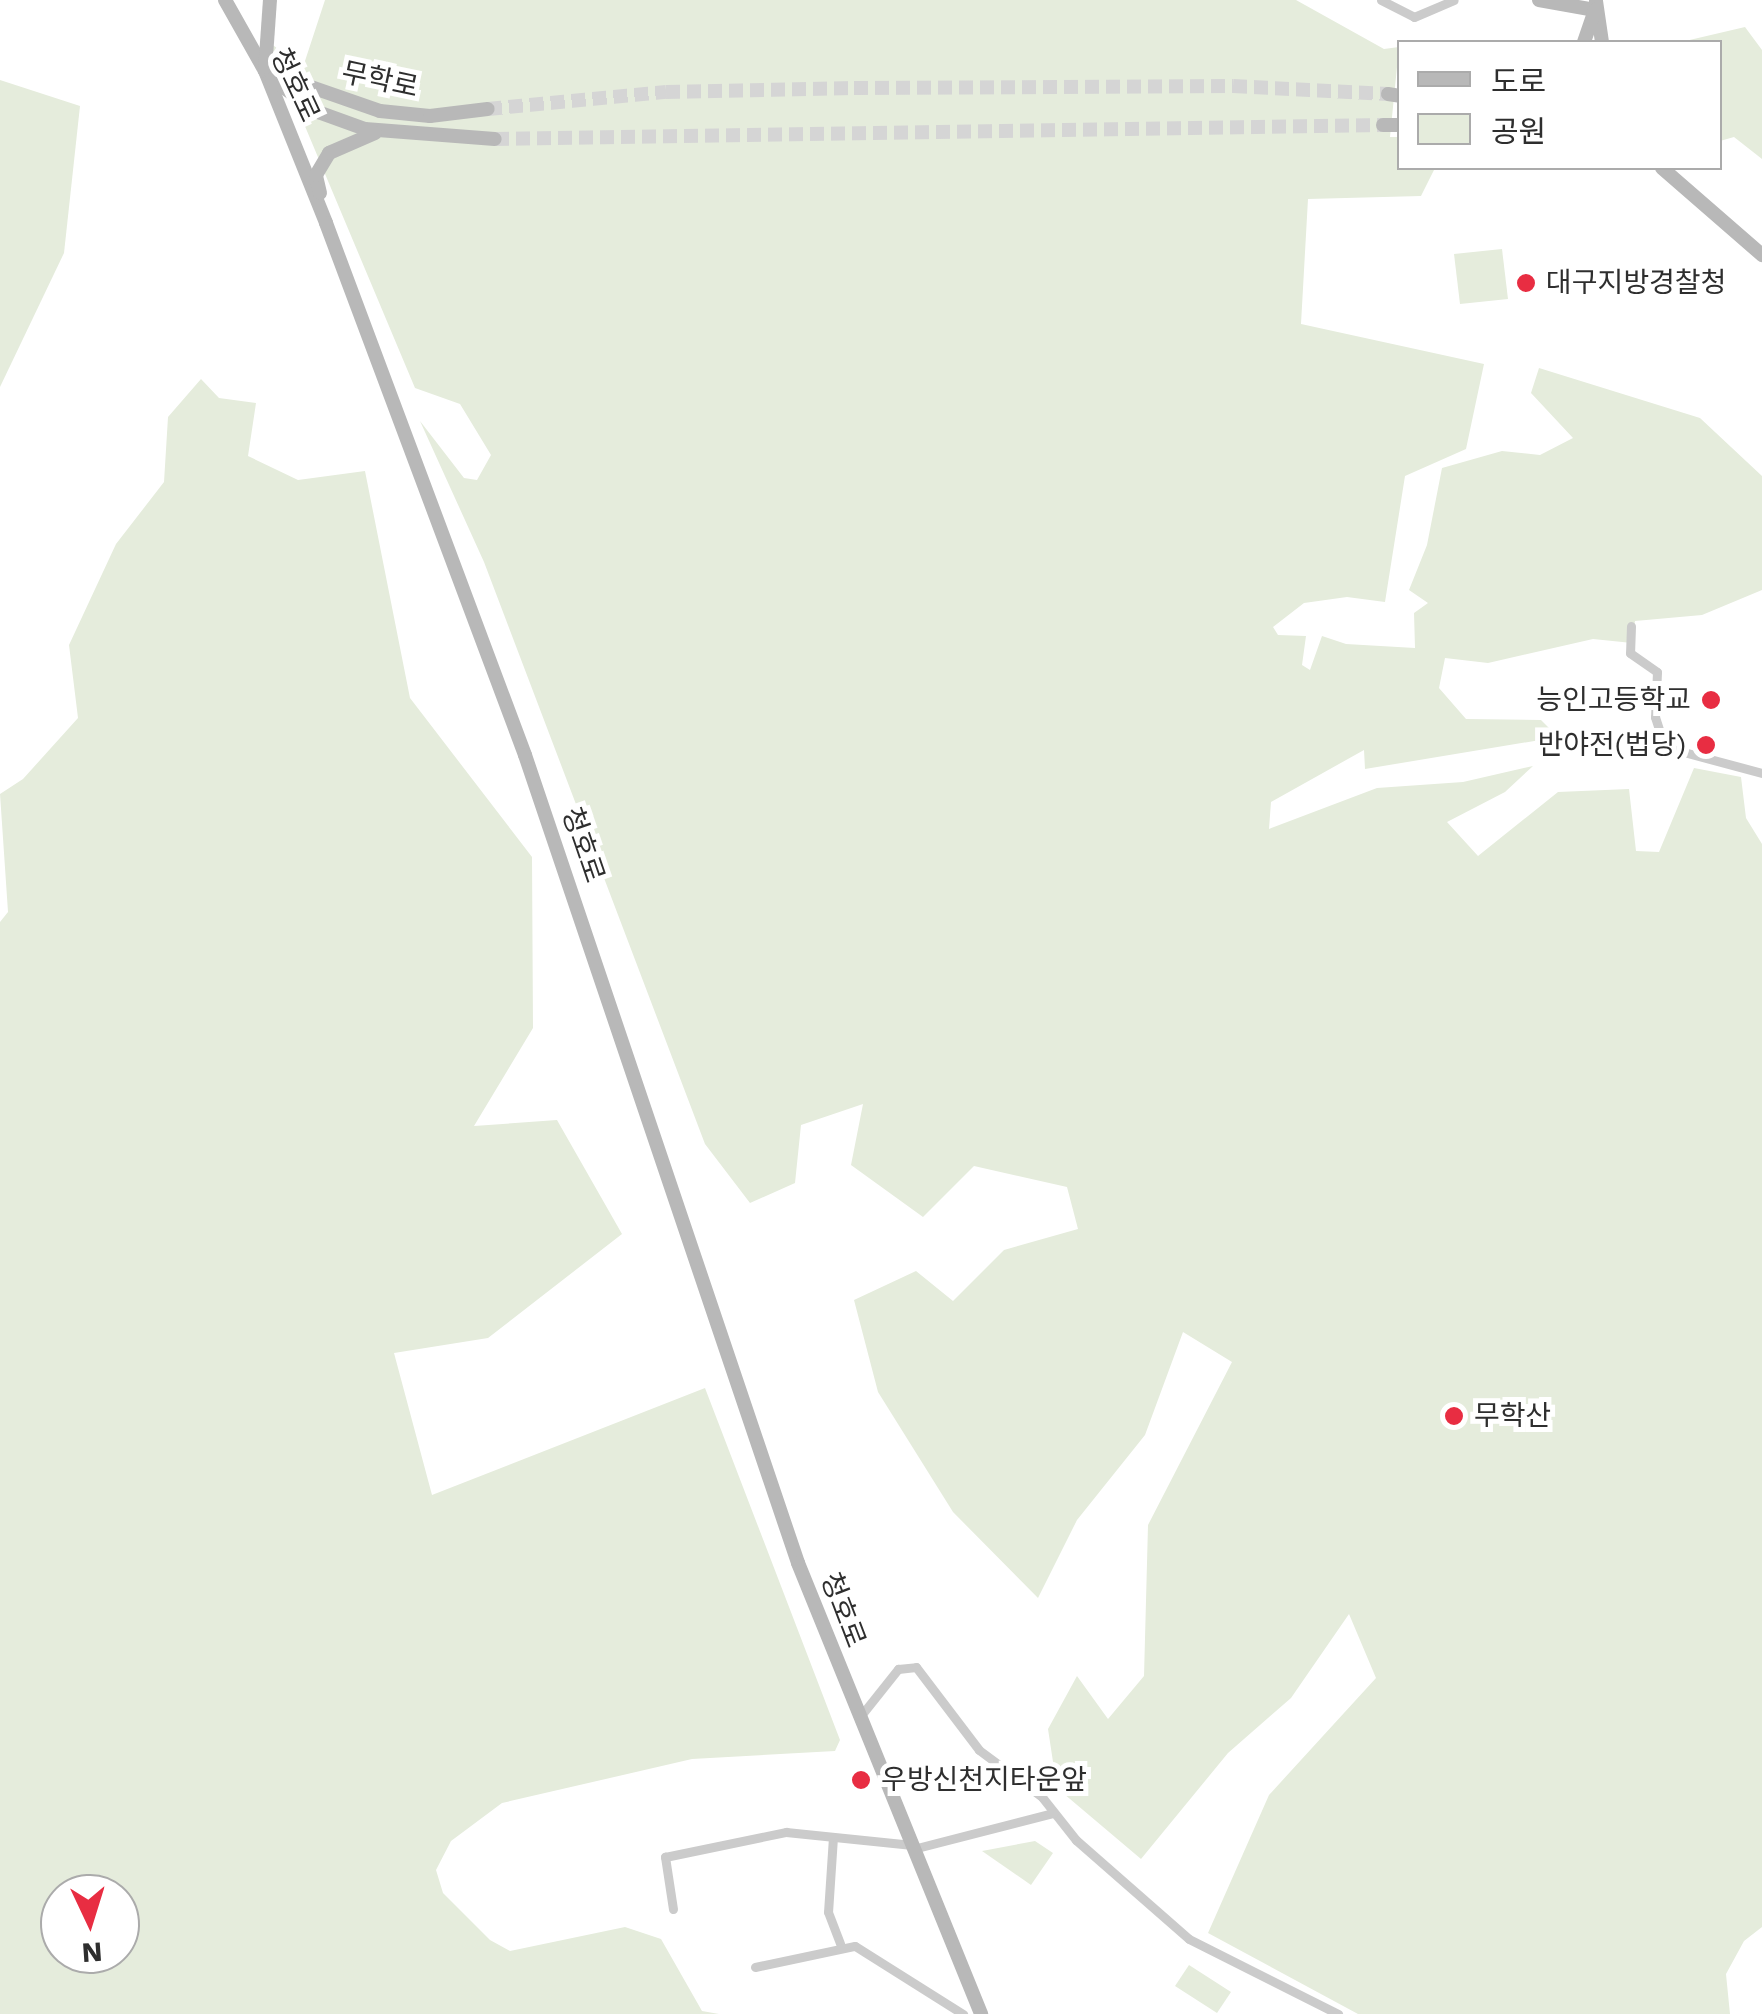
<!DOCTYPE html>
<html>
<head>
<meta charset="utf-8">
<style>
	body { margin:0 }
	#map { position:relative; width:1762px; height:2014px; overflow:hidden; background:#fff; font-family:"Work Sans","Noto Sans KR",sans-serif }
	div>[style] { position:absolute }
	.green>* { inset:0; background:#e5ecdc }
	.secondary-tunnel>* { height:14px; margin-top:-7px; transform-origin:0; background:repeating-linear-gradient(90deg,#d5d5d5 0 14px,transparent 0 21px) }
	.street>* { height:9px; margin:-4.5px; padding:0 4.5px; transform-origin:4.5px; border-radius:4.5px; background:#cbcbcb }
	.secondary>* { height:14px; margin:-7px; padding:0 7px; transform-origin:7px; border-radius:7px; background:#b8b8b8 }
	.dots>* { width:28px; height:28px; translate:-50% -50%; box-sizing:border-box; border:5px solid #fff; border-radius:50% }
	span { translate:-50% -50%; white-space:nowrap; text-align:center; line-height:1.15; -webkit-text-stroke:10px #fff; paint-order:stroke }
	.street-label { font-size:28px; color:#2e2e2e }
	.poi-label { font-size:28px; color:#2e2e2e }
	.left { translate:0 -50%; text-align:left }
	.right { translate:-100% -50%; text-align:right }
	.legend { position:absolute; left:1397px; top:40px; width:325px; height:130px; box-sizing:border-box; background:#fff; border:2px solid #ababab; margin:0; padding:12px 18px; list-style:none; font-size:30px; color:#2e2e2e }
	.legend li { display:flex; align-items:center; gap:20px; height:50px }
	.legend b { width:50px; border:2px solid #ababab }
	.north { position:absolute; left:40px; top:1874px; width:100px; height:100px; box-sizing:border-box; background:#fff; border:2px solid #ababab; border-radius:50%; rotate:176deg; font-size:28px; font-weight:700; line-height:40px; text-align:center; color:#2e2e2e }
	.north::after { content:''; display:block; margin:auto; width:35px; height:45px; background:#e82d42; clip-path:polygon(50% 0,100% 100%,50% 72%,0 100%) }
</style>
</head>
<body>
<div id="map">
	<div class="green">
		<i style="clip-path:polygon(325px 0,1296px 0,1384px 49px,1399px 47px,1390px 137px,1399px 137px,1400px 168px,1435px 168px,1421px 196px,1308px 199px,1301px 324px,1484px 364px,1466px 449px,1405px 476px,1385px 602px,1347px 597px,1304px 603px,1273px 627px,1278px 635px,1306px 636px,1302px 665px,1310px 670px,1322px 636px,1346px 644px,1415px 648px,1414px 613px,1428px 603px,1409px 590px,1427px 545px,1442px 468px,1502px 451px,1540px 455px,1573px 438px,1531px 393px,1539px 368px,1700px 418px,1762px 476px,1762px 590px,1702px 615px,1635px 621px,1632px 643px,1593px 639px,1488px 663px,1445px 658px,1439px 688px,1466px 719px,1541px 720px,1558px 737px,1365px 769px,1364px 750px,1271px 802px,1269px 829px,1377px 788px,1463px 782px,1533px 766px,1505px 792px,1447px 822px,1478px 856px,1558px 792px,1629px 789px,1636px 851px,1659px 852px,1694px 768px,1741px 777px,1746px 818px,1762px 844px,1762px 1927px,1744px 1941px,1726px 1974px,1730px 2014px,1358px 2014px,1208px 1933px,1269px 1795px,1376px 1678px,1349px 1614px,1291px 1698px,1228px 1753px,1141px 1859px,1057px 1788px,1048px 1729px,1077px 1676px,1108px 1719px,1144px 1676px,1148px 1525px,1232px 1362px,1183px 1332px,1145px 1435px,1077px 1520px,1038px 1598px,953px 1512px,878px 1392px,854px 1300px,916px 1271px,953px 1301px,1004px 1250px,1078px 1229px,1067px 1187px,974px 1166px,923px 1217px,851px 1165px,863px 1104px,801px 1125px,795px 1183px,750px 1203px,705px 1144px,484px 562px,420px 421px,464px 478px,477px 480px,491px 455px,460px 404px,415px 388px,270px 43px,303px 67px)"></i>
		<i style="clip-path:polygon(1745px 27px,1762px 50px,1762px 159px,1734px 137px,1720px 141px,1720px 42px,1681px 42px)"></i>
		<i style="clip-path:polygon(0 80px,80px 106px,64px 253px,0 387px)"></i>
		<i style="clip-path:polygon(1502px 249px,1508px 299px,1460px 304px,1454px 254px)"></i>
		<i style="clip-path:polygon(evenodd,201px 379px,219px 398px,256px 403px,248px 456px,298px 480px,365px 471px,410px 698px,532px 857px,533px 1028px,474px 1126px,557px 1120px,622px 1234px,488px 1338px,394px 1353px,432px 1495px,705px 1388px,840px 1740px,835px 1751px,692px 1759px,502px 1803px,451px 1841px,436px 1870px,443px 1893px,490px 1940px,510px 1951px,625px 1927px,661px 1939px,702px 2011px,719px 2014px,0 2014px,0 922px,8px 912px,0 794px,23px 779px,78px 718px,69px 645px,116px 544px,164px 482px,168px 417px,201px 379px,60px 1894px,120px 1894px,120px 1954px,60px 1954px,60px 1894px)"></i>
		<i style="clip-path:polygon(1035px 1841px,1053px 1853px,1031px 1885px,982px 1851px)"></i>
		<i style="clip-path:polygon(1189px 1965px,1231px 1992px,1217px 2013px,1175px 1986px)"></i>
	</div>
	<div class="secondary-tunnel">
		<i style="left:488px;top:109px;width:179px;rotate:-5.5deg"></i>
		<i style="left:666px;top:92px;width:188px;rotate:-1.2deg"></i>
		<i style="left:854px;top:88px;width:379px;rotate:-0.3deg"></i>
		<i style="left:1233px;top:86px;width:155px;rotate:3deg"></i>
		<i style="left:495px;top:139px;width:888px;rotate:-0.9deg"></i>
	</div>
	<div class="street">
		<i style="left:1381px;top:0;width:37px;rotate:27deg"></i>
		<i style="left:1414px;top:17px;width:43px;rotate:-23deg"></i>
		<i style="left:1631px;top:626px;width:27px;rotate:92deg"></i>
		<i style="left:1630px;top:653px;width:33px;rotate:35deg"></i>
		<i style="left:1657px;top:672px;width:45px;rotate:92.5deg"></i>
		<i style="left:1655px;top:717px;width:32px;rotate:72deg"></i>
		<i style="left:1665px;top:747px;width:100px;rotate:15deg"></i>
		<i style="left:859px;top:1718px;width:63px;rotate:-51.5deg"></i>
		<i style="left:898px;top:1669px;width:18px;rotate:-6deg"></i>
		<i style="left:916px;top:1667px;width:104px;rotate:52.8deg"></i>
		<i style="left:979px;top:1750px;width:79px;rotate:36.7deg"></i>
		<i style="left:1042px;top:1797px;width:55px;rotate:51.7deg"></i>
		<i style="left:1076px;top:1840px;width:150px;rotate:41.2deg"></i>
		<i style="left:1189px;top:1939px;width:167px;rotate:26.7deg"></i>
		<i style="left:833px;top:1837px;width:75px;rotate:93.8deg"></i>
		<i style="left:828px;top:1912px;width:34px;rotate:69deg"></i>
		<i style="left:913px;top:1849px;width:145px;rotate:-14.4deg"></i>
		<i style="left:673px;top:1909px;width:53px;rotate:-98.7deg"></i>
		<i style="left:665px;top:1857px;width:124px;rotate:-11.7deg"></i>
		<i style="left:786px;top:1832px;width:127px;rotate:5.9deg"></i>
		<i style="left:755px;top:1967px;width:102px;rotate:-11.9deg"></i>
		<i style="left:855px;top:1946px;width:128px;rotate:32.2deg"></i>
	</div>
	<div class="secondary">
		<i style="left:225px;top:0;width:81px;rotate:60.6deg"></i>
		<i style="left:265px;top:71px;width:164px;rotate:68.1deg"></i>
		<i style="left:326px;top:223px;width:568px;rotate:69.49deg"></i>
		<i style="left:525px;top:755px;width:853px;rotate:71.33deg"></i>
		<i style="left:798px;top:1563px;width:487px;rotate:67.9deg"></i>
		<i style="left:1539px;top:0;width:57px;rotate:10.1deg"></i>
		<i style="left:1596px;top:1px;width:41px;rotate:81.7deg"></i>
		<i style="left:1584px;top:42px;width:34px;rotate:-71deg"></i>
		<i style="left:265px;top:71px;width:71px;rotate:-86deg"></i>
		<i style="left:271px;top:73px;width:115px;rotate:19.2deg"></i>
		<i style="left:380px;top:111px;width:50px;rotate:5.7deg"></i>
		<i style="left:430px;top:116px;width:58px;rotate:-6.9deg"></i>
		<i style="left:272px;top:79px;width:57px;rotate:35.7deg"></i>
		<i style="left:318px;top:112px;width:50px;rotate:19.9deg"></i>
		<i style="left:365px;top:129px;width:130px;rotate:4.4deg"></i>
		<i style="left:1388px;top:94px;width:12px;rotate:9deg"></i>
		<i style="left:1383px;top:125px;width:17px"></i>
		<i style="left:1662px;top:168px;width:133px;rotate:41deg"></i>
		<i style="left:320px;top:193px;width:18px;rotate:-103deg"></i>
		<i style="left:316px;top:175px;width:26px;rotate:-59deg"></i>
		<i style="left:329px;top:153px;width:50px;rotate:-23.5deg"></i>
	</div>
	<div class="dots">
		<i style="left:1526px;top:283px;background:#e82d42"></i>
		<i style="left:1711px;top:700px;background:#e82d42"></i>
		<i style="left:1706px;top:745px;background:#e82d42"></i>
		<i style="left:1454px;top:1416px;background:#e82d42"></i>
		<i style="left:861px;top:1780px;background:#e82d42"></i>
	</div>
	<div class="street-label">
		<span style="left:380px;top:80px;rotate:12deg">무학로</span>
		<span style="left:295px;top:85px;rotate:65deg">청호로</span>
		<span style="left:583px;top:845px;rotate:71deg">청호로</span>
		<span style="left:843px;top:1610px;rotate:69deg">청호로</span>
	</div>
	<div class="poi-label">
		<span class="left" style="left:1546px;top:283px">대구지방경찰청</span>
		<span class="right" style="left:1691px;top:700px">능인고등학교</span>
		<span class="right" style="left:1686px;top:745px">반야전(법당)</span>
		<span class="left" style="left:1474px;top:1416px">무학산</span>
		<span class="left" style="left:881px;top:1780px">우방신천지타운앞</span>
	</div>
	<ul class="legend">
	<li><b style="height:12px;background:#b8b8b8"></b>도로</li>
	<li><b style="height:28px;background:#e5ecdc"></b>공원</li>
	</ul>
	<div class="north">N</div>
</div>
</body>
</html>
